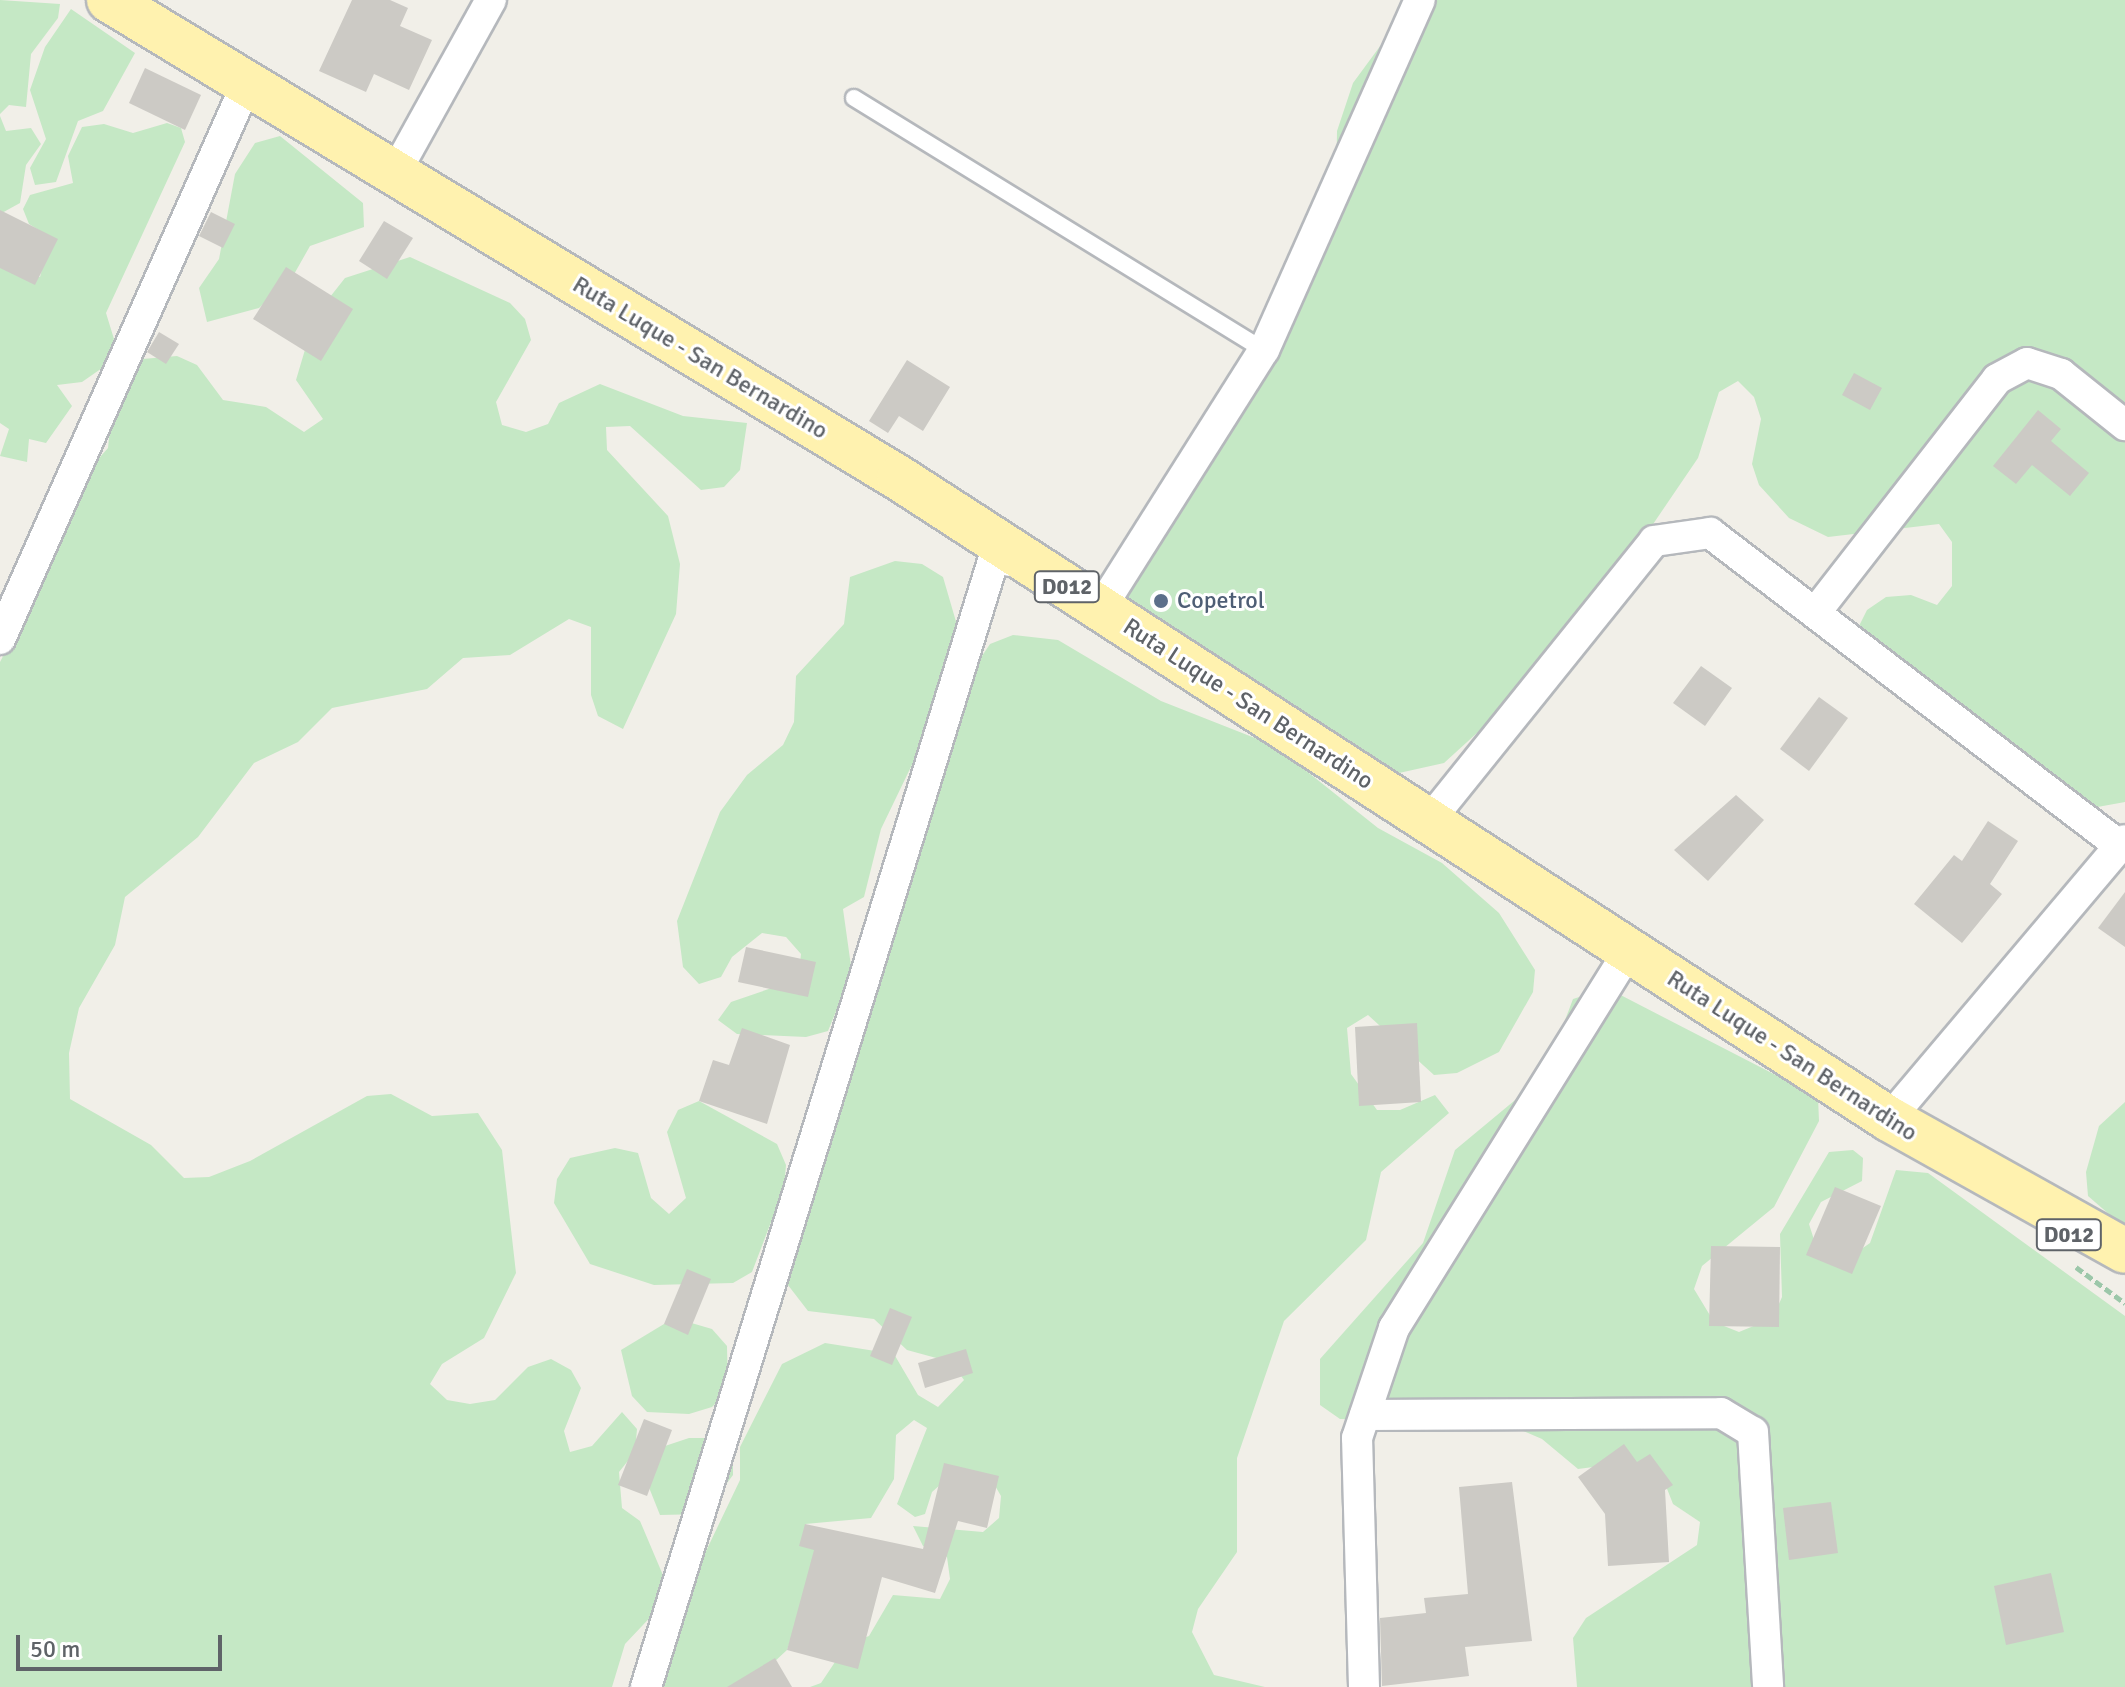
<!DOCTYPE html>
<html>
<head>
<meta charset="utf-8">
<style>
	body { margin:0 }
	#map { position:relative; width:2125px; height:1687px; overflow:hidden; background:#f1efe8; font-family:Signika,sans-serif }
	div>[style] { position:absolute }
	.green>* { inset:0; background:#c5e8c5 }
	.building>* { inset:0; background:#cccac5 }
	.path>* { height:5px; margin-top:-2.5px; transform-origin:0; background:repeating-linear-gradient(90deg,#9cc7a9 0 8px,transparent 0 12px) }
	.roads { filter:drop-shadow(2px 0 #b5b8bc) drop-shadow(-2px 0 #b5b8bc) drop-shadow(0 2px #b5b8bc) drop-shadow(0 -2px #b5b8bc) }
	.service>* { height:16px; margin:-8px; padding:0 8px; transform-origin:8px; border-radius:8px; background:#fff }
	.minor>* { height:30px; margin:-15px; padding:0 15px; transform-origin:15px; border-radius:15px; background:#fff }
	.primary>* { height:44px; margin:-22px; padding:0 22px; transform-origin:22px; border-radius:22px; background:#fff2af }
	.dots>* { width:22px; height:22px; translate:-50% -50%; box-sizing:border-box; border:4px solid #fff; border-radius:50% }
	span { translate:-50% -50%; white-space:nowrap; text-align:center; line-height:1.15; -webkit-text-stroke:6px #fff; paint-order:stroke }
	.shield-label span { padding:2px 6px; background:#fff; border:2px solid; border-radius:6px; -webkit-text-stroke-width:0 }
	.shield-label { font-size:22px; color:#5f6368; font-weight:700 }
	.street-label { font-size:24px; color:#5f6368 }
	.service-label { font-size:24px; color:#4e5e75 }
	.left { translate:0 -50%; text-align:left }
	.scale { position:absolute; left:16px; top:1635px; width:206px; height:36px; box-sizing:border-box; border:4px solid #5f6368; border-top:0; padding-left:10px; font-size:24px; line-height:28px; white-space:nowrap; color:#5f6368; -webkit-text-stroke:6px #fff; paint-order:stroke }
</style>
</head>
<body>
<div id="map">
	<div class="green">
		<i style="clip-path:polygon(0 0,60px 4px,58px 18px,31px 54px,26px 107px,9px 105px,0 114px)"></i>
		<i style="clip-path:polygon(1414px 0,2125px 0,2125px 802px,2081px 810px,1857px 630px,1867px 610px,1886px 597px,1911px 595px,1937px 605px,1952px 586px,1952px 542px,1939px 524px,1828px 537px,1789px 518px,1759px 485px,1752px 464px,1761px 419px,1754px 397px,1738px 381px,1719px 392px,1698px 458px,1630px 558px,1511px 702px,1444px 763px,1399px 773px,1377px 767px,1166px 643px,1104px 577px,1129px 536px,1206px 459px,1336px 200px,1337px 131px,1353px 83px)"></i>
		<i style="clip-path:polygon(71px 9px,135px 53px,103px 111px,78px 121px,56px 182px,35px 185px,30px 168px,46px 139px,30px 90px,45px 47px)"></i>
		<i style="clip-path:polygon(0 116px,6px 131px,31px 128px,41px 144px,26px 165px,20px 203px,0 214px)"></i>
		<i style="clip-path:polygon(167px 123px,181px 128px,185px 142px,106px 313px,114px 339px,105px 366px,82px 382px,57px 385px,72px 406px,46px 443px,29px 439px,27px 462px,0 456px,9px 429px,0 423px,0 264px,40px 277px,50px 237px,29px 224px,23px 209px,30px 195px,73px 183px,68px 156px,82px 127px,104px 124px,133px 133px)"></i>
		<i style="clip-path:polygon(280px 136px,363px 203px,364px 227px,310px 246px,293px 276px,259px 308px,207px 322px,199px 288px,219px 259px,235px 174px,255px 143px)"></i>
		<i style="clip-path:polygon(410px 257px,510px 303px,525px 319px,531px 340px,496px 402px,502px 425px,526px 432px,548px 424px,559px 403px,600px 384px,683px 416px,747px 423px,740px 470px,724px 487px,701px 490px,630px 426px,606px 427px,607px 450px,668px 516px,680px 564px,676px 614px,623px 729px,598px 716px,591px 695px,591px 627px,569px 619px,510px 655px,463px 658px,427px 689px,332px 708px,298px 742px,254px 763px,198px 837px,125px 897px,115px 945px,79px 1008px,69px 1053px,70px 1099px,151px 1145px,184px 1178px,209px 1177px,250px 1161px,367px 1096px,391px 1094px,432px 1116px,478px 1113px,502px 1150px,516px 1273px,484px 1338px,442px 1364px,430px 1384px,447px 1400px,470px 1404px,495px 1400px,528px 1367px,551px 1359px,571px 1370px,581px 1388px,564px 1431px,570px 1452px,592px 1446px,622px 1412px,637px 1429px,635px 1452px,619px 1472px,622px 1508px,640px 1521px,668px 1587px,659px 1608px,625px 1644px,612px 1687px,0 1687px,0 662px,30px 605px,63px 499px,108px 448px,115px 377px,131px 360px,177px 356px,197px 365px,223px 400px,266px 407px,304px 432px,323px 419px,296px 380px,315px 316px,345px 278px)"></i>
		<i style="clip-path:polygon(895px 561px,922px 564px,943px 577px,957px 625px,935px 717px,881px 829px,864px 897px,843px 909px,851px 966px,837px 1009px,828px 1031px,806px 1037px,737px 1034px,718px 1020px,731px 1002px,798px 979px,801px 954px,786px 937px,762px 933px,732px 957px,721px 977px,699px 984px,683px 967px,677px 921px,720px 812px,747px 775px,783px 745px,794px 722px,796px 676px,844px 624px,850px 577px)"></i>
		<i style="clip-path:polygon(1013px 635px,1058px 640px,1161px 701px,1275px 746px,1378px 828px,1442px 863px,1499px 913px,1535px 970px,1533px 992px,1499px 1052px,1457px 1073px,1434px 1075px,1368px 1015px,1347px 1028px,1351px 1074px,1377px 1110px,1400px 1110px,1435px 1095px,1449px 1113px,1381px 1172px,1366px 1240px,1284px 1321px,1237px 1458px,1237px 1552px,1198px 1609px,1192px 1632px,1214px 1675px,1265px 1687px,810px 1687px,821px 1683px,847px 1644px,869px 1636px,893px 1595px,940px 1599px,950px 1579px,947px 1557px,923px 1546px,913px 1526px,983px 1532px,999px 1518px,1001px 1496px,990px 1477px,948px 1478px,932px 1492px,925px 1514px,915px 1517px,897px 1504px,927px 1428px,914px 1420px,896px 1435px,894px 1479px,871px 1518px,805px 1524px,823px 1545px,787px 1650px,747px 1687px,641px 1687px,740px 1480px,740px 1447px,782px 1364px,825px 1343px,894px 1354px,918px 1395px,938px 1407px,964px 1380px,951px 1362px,907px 1350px,874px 1319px,808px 1311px,781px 1276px,964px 683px,990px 644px)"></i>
		<i style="clip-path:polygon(1607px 988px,1818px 1097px,1819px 1121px,1774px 1207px,1702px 1266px,1694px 1289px,1714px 1322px,1739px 1332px,1773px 1318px,1782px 1297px,1780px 1234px,1829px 1152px,1853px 1150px,1863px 1158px,1862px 1181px,1821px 1202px,1809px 1224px,1816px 1246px,1850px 1257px,1870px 1243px,1896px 1170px,1928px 1173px,2125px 1316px,2125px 1687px,1577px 1687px,1573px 1638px,1586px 1618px,1697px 1545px,1700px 1522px,1673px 1504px,1664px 1481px,1624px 1463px,1578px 1469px,1542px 1439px,1500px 1421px,1340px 1419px,1320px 1405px,1320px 1359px,1423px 1243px,1455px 1150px,1544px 1076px,1573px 999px)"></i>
		<i style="clip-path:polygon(699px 1101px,777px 1144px,786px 1165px,784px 1188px,752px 1272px,733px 1283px,654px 1285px,590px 1264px,554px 1203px,557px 1179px,570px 1158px,615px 1148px,638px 1153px,651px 1198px,669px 1214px,686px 1198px,667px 1132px,678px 1110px)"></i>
		<i style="clip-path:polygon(2125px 1102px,2125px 1228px,2088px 1196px,2086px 1172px,2099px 1126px)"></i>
		<i style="clip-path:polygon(688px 1322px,712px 1329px,727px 1346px,728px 1391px,712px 1407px,689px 1414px,647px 1412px,632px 1396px,621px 1350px,664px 1324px)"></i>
		<i style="clip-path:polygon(689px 1438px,713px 1438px,733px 1452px,733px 1475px,704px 1514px,660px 1515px,644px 1475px,665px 1446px)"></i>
	</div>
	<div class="building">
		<i style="clip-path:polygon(352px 0,390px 0,408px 8px,400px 26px,432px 40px,409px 90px,374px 74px,366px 92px,319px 71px)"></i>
		<i style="clip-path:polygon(145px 68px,201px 95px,185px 130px,129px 103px)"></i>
		<i style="clip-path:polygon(0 210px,58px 239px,35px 285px,0 268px)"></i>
		<i style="clip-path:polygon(211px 212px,235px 224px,223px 248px,199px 236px)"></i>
		<i style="clip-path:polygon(384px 221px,413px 238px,387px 279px,359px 261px)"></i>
		<i style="clip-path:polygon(286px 267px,353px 309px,321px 361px,253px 319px)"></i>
		<i style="clip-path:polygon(159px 332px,179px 344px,166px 364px,147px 352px)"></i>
		<i style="clip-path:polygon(907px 360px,950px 387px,923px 431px,899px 416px,888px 433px,869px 421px)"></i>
		<i style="clip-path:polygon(1854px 373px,1882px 388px,1870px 410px,1842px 395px)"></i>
		<i style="clip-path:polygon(2038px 410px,2061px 429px,2051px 441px,2089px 473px,2070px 496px,2032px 465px,2016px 484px,1993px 466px)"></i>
		<i style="clip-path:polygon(1701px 666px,1732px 688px,1705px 726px,1673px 703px)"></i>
		<i style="clip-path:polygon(1819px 697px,1848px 718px,1809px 771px,1780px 749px)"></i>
		<i style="clip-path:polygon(1736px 795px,1764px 820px,1708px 881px,1674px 850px)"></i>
		<i style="clip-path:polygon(1988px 821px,2018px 841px,1990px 884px,2002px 894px,1962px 943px,1914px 904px,1954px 855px,1962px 861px)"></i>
		<i style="clip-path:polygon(2125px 892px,2125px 947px,2098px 928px)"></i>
		<i style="clip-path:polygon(746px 947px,816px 962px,808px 997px,738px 982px)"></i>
		<i style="clip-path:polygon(1417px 1023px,1421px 1102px,1359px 1106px,1355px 1027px)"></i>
		<i style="clip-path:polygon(742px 1028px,790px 1045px,767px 1124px,699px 1101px,713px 1060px,729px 1065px)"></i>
		<i style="clip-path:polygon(1835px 1187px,1881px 1206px,1852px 1274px,1806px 1255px)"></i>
		<i style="clip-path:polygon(1711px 1246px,1780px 1247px,1779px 1327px,1709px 1326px)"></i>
		<i style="clip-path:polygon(687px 1269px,711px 1279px,688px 1335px,664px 1324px)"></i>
		<i style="clip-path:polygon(890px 1308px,912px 1317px,892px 1365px,870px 1356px)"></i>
		<i style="clip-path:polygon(966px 1349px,973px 1373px,925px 1388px,918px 1363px)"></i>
		<i style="clip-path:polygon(644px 1419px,672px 1430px,647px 1496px,618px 1485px)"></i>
		<i style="clip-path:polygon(1624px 1444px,1637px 1462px,1650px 1454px,1673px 1485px,1665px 1490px,1669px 1562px,1608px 1566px,1605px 1514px,1578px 1477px)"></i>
		<i style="clip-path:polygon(944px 1463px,999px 1476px,987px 1528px,958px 1521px,935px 1593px,882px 1577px,858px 1669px,787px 1650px,814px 1550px,799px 1546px,805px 1524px,923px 1549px)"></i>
		<i style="clip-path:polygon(1512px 1482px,1532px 1641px,1465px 1647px,1469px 1676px,1382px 1686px,1380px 1618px,1426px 1613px,1424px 1598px,1468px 1594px,1459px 1487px)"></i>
		<i style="clip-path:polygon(1831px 1502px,1838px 1553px,1789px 1560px,1783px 1508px)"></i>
		<i style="clip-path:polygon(2051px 1573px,2064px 1632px,2006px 1645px,1994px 1586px)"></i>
		<i style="clip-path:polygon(775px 1658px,792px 1687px,727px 1687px)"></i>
	</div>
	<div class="path">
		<i style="left:2076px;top:1267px;width:61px;rotate:36.3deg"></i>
	</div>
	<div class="roads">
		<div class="service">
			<i style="left:854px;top:98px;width:481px;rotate:31.6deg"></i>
		</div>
		<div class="minor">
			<i style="left:395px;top:173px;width:198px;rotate:-61deg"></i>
			<i style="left:1100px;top:609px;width:307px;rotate:-57.7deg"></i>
			<i style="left:1264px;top:350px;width:383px;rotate:-66deg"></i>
			<i style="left:1815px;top:613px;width:296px;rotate:-52.1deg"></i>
			<i style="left:1997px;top:379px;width:34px;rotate:-28deg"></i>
			<i style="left:2027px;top:363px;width:36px;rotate:18deg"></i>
			<i style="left:2061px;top:374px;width:82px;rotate:38.6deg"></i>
			<i style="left:0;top:639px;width:608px;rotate:-66.05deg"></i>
			<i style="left:1429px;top:821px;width:359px;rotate:-51.2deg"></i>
			<i style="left:1654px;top:541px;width:57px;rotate:-8.1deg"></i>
			<i style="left:1710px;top:533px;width:516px;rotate:37.36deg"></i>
			<i style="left:1889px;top:1119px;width:365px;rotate:-49.8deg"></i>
			<i style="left:1365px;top:1415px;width:356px;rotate:-0.3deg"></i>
			<i style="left:1721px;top:1413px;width:37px;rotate:31deg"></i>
			<i style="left:1753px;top:1432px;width:255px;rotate:86.6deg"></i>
			<i style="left:646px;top:1687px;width:1181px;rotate:-72.87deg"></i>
			<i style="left:994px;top:558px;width:35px;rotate:10deg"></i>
			<i style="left:1364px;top:1687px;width:249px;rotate:-91.6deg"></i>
			<i style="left:1357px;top:1438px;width:116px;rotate:-71.4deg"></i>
			<i style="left:1394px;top:1328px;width:428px;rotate:-58.1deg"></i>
			<i style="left:1620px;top:965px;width:19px;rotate:-32deg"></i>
		</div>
		<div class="primary">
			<i style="left:109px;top:0;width:923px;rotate:31.18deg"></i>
			<i style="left:899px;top:478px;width:1179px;rotate:32.92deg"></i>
			<i style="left:1889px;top:1119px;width:270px;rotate:29.2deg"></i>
		</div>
	</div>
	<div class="dots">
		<i style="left:1161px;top:601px;background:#5c6f8a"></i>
	</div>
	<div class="shield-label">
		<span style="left:1067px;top:587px">D012</span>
		<span style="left:2069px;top:1235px">D012</span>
	</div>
	<div class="street-label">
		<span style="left:700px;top:358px;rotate:31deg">Ruta Luque - San Bernardino</span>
		<span style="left:1248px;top:704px;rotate:33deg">Ruta Luque - San Bernardino</span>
		<span style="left:1792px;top:1056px;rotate:33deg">Ruta Luque - San Bernardino</span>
	</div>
	<div class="service-label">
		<span class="left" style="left:1177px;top:601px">Copetrol</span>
	</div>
	<div class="scale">50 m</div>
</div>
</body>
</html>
